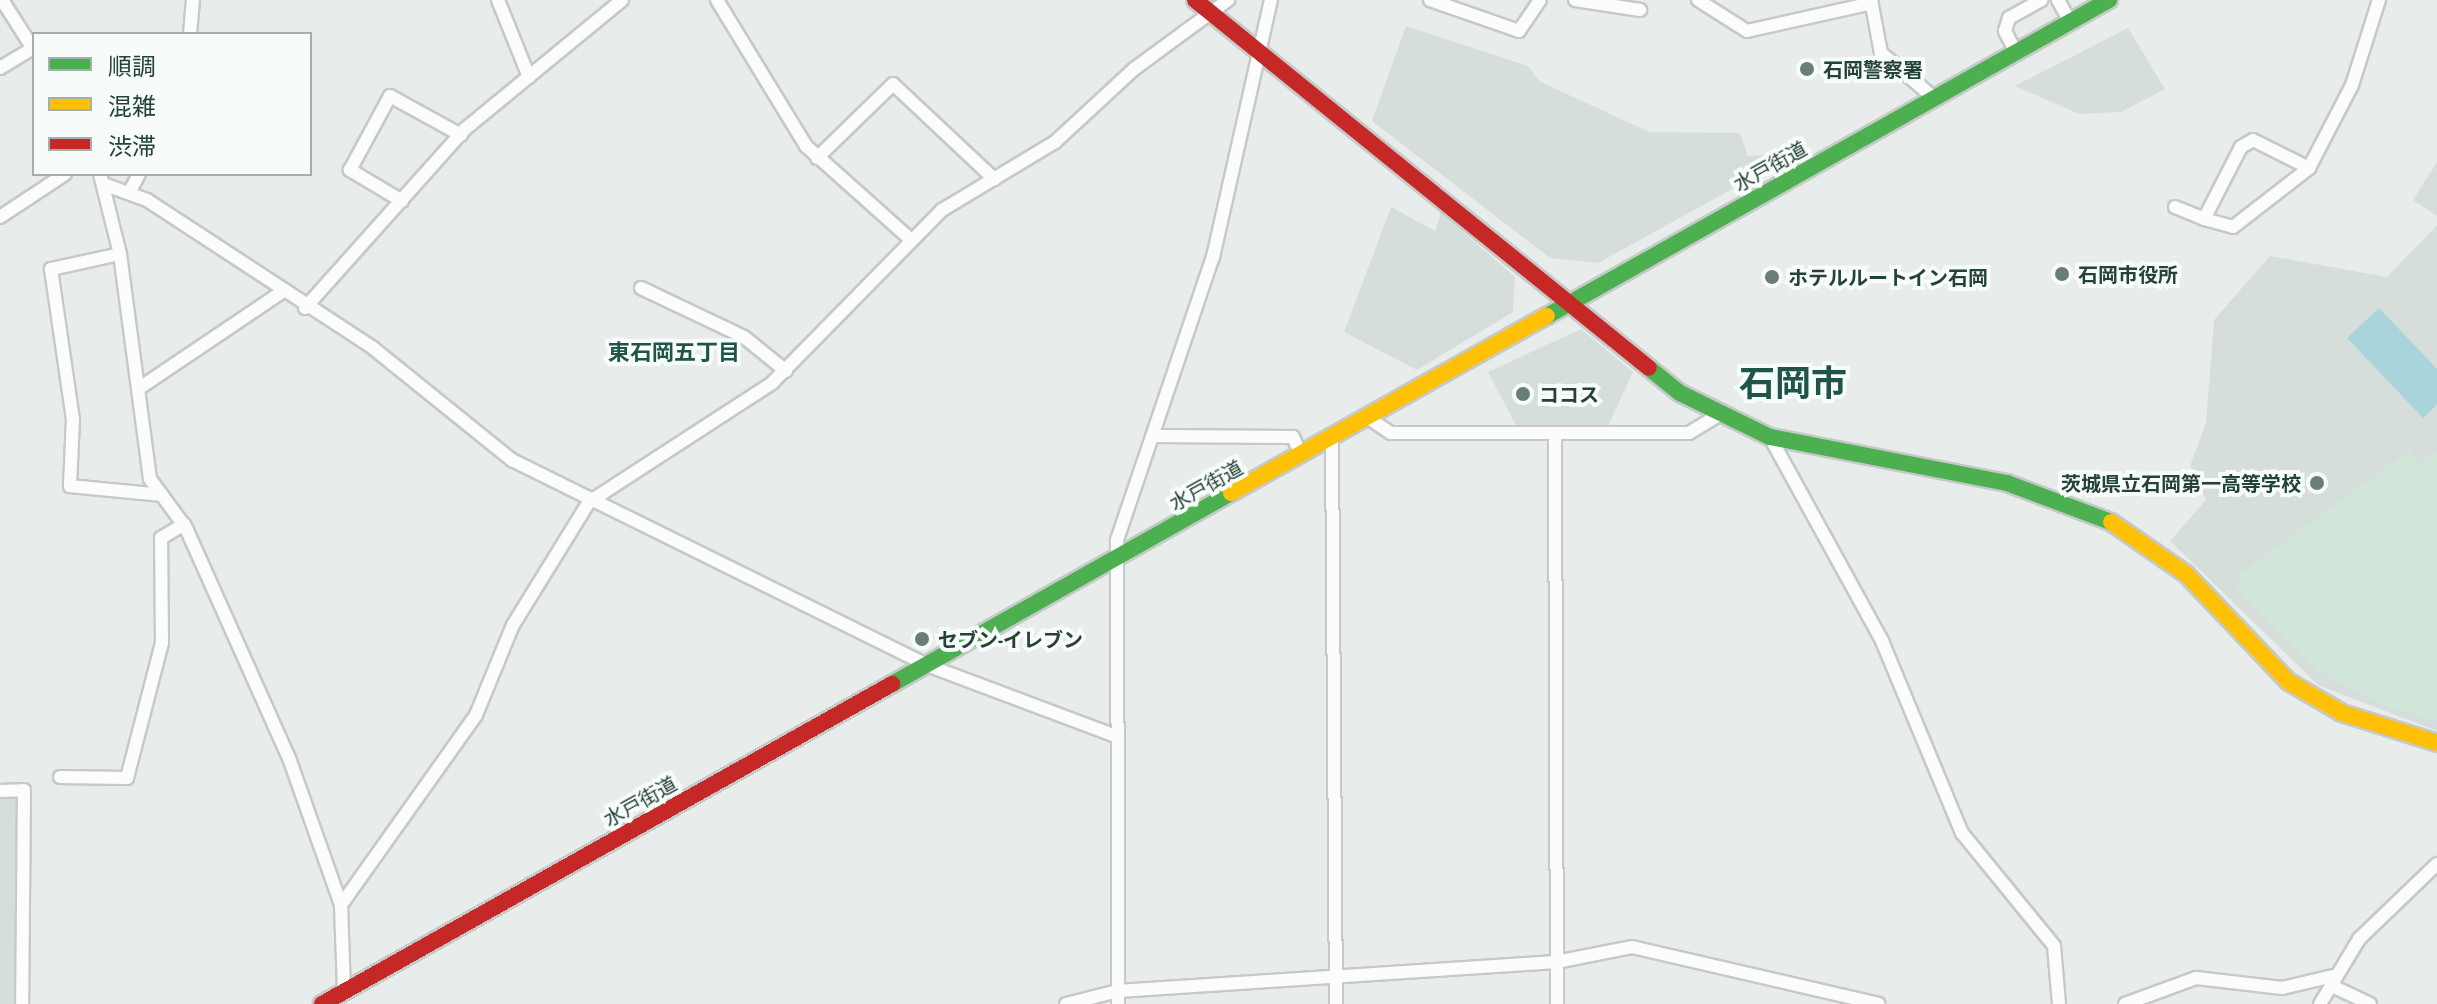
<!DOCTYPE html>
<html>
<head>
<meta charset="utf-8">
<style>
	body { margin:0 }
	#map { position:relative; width:2437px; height:1004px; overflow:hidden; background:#e8edeb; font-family:"Asap Condensed","Noto Sans JP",sans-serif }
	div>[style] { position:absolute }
	.built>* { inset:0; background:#d6dedb }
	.green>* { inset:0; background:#d1e6d8 }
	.water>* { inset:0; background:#a9d4db }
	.roads { filter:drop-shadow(2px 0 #c5cac8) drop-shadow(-2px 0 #c5cac8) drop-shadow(0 2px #c5cac8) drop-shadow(0 -2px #c5cac8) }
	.street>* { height:12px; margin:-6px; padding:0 6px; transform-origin:6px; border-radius:6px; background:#fcfcfc }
	.fast>* { height:16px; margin:-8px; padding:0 8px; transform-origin:8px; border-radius:8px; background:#4caf50 }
	.slow>* { height:16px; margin:-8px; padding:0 8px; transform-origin:8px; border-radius:8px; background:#ffc107 }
	.jam>* { height:16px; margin:-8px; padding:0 8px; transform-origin:8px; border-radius:8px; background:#c62828 }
	.dots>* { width:22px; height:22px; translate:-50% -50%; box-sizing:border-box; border:4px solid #f7fbf9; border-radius:50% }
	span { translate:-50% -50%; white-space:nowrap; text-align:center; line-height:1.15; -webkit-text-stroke:8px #f7fbf9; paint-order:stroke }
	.poi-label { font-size:20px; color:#24423a; font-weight:700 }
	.left { translate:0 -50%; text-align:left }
	.right { translate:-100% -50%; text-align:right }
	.street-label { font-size:20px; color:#24423a }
	.neighbourhood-label { font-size:22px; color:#1f5548; font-weight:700 }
	.town-label { font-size:36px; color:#1f5548; font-weight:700 }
	.legend { position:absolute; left:32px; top:32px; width:280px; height:144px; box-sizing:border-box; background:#f7fbf9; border:2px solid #a3b1ad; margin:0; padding:10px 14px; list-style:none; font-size:24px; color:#24423a }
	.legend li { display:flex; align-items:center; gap:16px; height:40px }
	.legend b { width:40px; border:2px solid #a3b1ad }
</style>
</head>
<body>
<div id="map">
	<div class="built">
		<i style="clip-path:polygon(1406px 26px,1528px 66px,1539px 81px,1649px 132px,1740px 133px,1748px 156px,1772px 155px,1776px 165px,1598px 263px,1550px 258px,1372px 121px)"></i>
		<i style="clip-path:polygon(2128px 28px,2165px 89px,2121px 112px,2079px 114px,2015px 86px)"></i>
		<i style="clip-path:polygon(2437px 162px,2437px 216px,2413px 200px)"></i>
		<i style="clip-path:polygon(1391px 207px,1435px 231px,1441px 213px,1515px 277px,1513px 312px,1417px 370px,1344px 332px)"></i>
		<i style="clip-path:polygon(2437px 225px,2437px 731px,2318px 685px,2170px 541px,2206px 500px,2190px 466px,2206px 423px,2214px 320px,2270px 256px,2387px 277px)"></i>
		<i style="clip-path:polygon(1581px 329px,1633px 372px,1607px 428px,1517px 427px,1488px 372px)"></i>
		<i style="clip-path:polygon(18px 797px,20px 1004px,0 1004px,0 798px)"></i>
	</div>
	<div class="green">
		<i style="clip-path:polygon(2409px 451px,2419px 465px,2437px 451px,2437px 721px,2388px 707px,2318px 671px,2238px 590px,2240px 574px)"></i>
	</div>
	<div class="water">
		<i style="clip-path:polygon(2379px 308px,2437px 369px,2437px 405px,2423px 418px,2347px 338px)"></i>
	</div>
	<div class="roads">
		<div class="street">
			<i style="left:2px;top:0;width:59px;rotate:57.4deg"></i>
			<i style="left:498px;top:0;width:83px;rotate:68.1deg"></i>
			<i style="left:717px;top:0;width:171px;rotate:58.6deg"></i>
			<i style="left:806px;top:146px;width:140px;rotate:41.8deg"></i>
			<i style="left:1430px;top:0;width:94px;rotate:19.2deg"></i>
			<i style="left:1519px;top:31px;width:37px;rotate:-56deg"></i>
			<i style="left:1575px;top:0;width:66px;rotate:8.7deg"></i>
			<i style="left:1698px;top:0;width:58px;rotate:32.3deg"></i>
			<i style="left:1747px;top:31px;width:128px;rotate:-12.6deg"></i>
			<i style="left:1871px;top:0;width:54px;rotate:79.3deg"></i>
			<i style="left:1881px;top:53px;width:70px;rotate:40.3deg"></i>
			<i style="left:2058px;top:0;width:25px;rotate:61deg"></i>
			<i style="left:190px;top:34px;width:34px;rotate:-85deg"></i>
			<i style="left:2016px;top:52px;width:24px;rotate:-118deg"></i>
			<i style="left:2005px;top:31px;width:14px;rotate:-73deg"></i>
			<i style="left:2009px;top:18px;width:37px;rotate:-29deg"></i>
			<i style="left:0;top:68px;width:39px;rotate:-31deg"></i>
			<i style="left:817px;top:158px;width:106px;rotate:-44.2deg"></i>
			<i style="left:893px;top:84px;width:139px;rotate:43.2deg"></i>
			<i style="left:100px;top:174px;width:82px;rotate:76deg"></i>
			<i style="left:120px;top:254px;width:227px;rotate:82.4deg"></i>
			<i style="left:150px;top:479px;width:61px;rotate:53.7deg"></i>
			<i style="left:186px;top:528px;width:252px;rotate:65.9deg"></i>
			<i style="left:289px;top:758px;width:156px;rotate:70.5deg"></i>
			<i style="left:341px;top:905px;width:86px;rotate:88deg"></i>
			<i style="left:106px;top:185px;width:44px;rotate:20.1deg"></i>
			<i style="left:147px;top:200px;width:270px;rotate:33.2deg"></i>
			<i style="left:373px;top:348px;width:179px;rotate:38.9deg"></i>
			<i style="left:512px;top:460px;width:460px;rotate:26.3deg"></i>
			<i style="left:924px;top:664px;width:207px;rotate:20.6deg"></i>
			<i style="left:130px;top:191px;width:19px;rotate:-62deg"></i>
			<i style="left:402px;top:201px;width:61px;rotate:-149.2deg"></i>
			<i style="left:350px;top:170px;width:84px;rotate:-61.6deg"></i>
			<i style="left:390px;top:96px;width:81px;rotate:28.8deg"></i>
			<i style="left:2175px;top:207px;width:31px;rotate:22deg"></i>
			<i style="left:2204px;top:219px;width:81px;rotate:-62.8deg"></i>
			<i style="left:2241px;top:147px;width:14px;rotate:-30deg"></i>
			<i style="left:2253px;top:140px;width:63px;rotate:26.6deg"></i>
			<i style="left:2309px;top:168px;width:93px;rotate:-62.6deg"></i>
			<i style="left:2352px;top:85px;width:89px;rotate:-72.4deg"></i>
			<i style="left:0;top:217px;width:78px;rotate:-33.5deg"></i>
			<i style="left:2204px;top:219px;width:30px;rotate:15deg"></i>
			<i style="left:2233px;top:227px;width:96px;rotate:-37.8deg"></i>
			<i style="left:120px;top:254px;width:71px;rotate:167.7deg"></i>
			<i style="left:51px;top:269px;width:152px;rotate:81.7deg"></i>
			<i style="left:73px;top:419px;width:67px;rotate:92.6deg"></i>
			<i style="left:70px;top:486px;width:92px;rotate:5.6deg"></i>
			<i style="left:641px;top:288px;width:114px;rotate:25.4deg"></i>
			<i style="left:744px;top:337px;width:54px;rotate:39deg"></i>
			<i style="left:305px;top:308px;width:240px;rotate:-48.2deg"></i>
			<i style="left:465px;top:129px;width:203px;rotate:-39.4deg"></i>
			<i style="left:138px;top:389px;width:174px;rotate:-34deg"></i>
			<i style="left:1367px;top:417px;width:29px;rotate:34deg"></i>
			<i style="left:1391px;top:433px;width:298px"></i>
			<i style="left:1689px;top:433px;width:35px;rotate:-31deg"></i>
			<i style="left:1555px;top:434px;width:570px;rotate:89.8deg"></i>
			<i style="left:1155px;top:436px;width:138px;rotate:0.4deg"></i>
			<i style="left:1293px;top:437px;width:20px;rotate:66deg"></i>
			<i style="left:1332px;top:437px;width:567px;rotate:89.6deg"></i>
			<i style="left:1770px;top:437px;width:233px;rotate:61.2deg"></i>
			<i style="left:1882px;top:641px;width:208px;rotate:67.4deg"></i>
			<i style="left:1962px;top:833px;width:146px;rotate:50.8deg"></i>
			<i style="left:2054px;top:946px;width:58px;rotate:85.1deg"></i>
			<i style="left:60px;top:777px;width:67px;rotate:0.9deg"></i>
			<i style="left:127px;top:778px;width:139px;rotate:-75.5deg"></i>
			<i style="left:162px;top:643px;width:105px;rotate:-90.5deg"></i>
			<i style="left:161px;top:538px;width:27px;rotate:-31deg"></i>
			<i style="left:0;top:791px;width:24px;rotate:-2deg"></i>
			<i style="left:24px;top:790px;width:214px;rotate:90.5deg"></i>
			<i style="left:341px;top:905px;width:233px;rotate:-54.6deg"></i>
			<i style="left:476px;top:715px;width:97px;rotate:-67.7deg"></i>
			<i style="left:513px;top:625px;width:145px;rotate:-58.3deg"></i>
			<i style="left:589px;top:502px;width:218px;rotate:-33deg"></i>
			<i style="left:772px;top:383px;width:243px;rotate:-45.5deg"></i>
			<i style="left:942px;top:210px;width:132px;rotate:-31deg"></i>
			<i style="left:1055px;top:142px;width:108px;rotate:-42.7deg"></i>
			<i style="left:1134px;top:69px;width:117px;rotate:-36.3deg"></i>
			<i style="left:2332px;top:986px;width:42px;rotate:25.3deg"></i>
			<i style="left:1066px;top:1004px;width:54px;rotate:-14deg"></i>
			<i style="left:1118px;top:991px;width:439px;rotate:-3.8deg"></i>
			<i style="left:1556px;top:962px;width:77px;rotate:-11.2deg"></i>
			<i style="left:1632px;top:947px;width:253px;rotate:13deg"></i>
			<i style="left:1118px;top:1004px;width:464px;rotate:-90.1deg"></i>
			<i style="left:1117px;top:540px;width:299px;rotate:-71.3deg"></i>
			<i style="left:1213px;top:257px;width:263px;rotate:-77.3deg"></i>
			<i style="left:2125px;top:1004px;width:76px;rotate:-20.1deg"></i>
			<i style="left:2196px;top:978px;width:87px;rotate:6.6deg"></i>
			<i style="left:2282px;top:988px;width:52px;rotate:-13.2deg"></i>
			<i style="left:2320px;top:1004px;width:76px;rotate:-59deg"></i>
			<i style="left:2359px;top:939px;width:108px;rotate:-43.9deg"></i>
		</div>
		<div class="fast">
			<i style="left:1547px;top:316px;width:645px;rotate:-29.35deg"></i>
			<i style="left:1649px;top:368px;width:40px;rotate:39deg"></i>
			<i style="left:1680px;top:393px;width:100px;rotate:26.1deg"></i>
			<i style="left:1770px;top:437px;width:241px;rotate:11deg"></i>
			<i style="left:2007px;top:483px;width:111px;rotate:20.6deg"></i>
			<i style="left:892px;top:684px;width:389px;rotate:-29.4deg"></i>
		</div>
		<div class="slow">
			<i style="left:1231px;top:493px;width:362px;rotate:-29.3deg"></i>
			<i style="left:2111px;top:522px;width:91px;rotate:34.7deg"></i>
			<i style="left:2186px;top:574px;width:149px;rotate:46.4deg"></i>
			<i style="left:2289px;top:682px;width:61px;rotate:30.3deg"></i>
			<i style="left:2342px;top:713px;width:100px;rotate:17.5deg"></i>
		</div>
		<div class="jam">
			<i style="left:1195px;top:0;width:584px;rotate:39.03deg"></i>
			<i style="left:322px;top:1004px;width:654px;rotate:-29.31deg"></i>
		</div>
	</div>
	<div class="dots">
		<i style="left:1807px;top:69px;background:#697e78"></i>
		<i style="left:2062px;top:274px;background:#697e78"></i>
		<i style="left:1772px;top:277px;background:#697e78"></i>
		<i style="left:1523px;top:394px;background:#697e78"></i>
		<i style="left:2317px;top:483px;background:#697e78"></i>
		<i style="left:922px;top:639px;background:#697e78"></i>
	</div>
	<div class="poi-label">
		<span class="left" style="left:1823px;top:69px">石岡警察署</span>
		<span class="left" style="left:2078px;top:274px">石岡市役所</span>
		<span class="left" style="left:1788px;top:277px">ホテルルートイン石岡</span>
		<span class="left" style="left:1539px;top:394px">ココス</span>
		<span class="right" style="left:2301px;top:483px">茨城県立石岡第一高等学校</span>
		<span class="left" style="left:938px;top:639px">セブン-イレブン</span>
	</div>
	<div class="street-label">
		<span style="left:1770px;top:166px;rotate:-29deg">水戸街道</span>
		<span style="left:1206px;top:485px;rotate:-29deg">水戸街道</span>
		<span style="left:640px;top:801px;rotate:-29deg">水戸街道</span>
	</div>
	<div class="neighbourhood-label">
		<span style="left:674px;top:353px">東石岡五丁目</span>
	</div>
	<div class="town-label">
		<span style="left:1793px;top:384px">石岡市</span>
	</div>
	<ul class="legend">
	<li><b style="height:10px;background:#4caf50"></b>順調</li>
	<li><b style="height:10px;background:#ffc107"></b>混雑</li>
	<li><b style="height:10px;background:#c62828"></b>渋滞</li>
	</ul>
</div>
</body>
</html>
